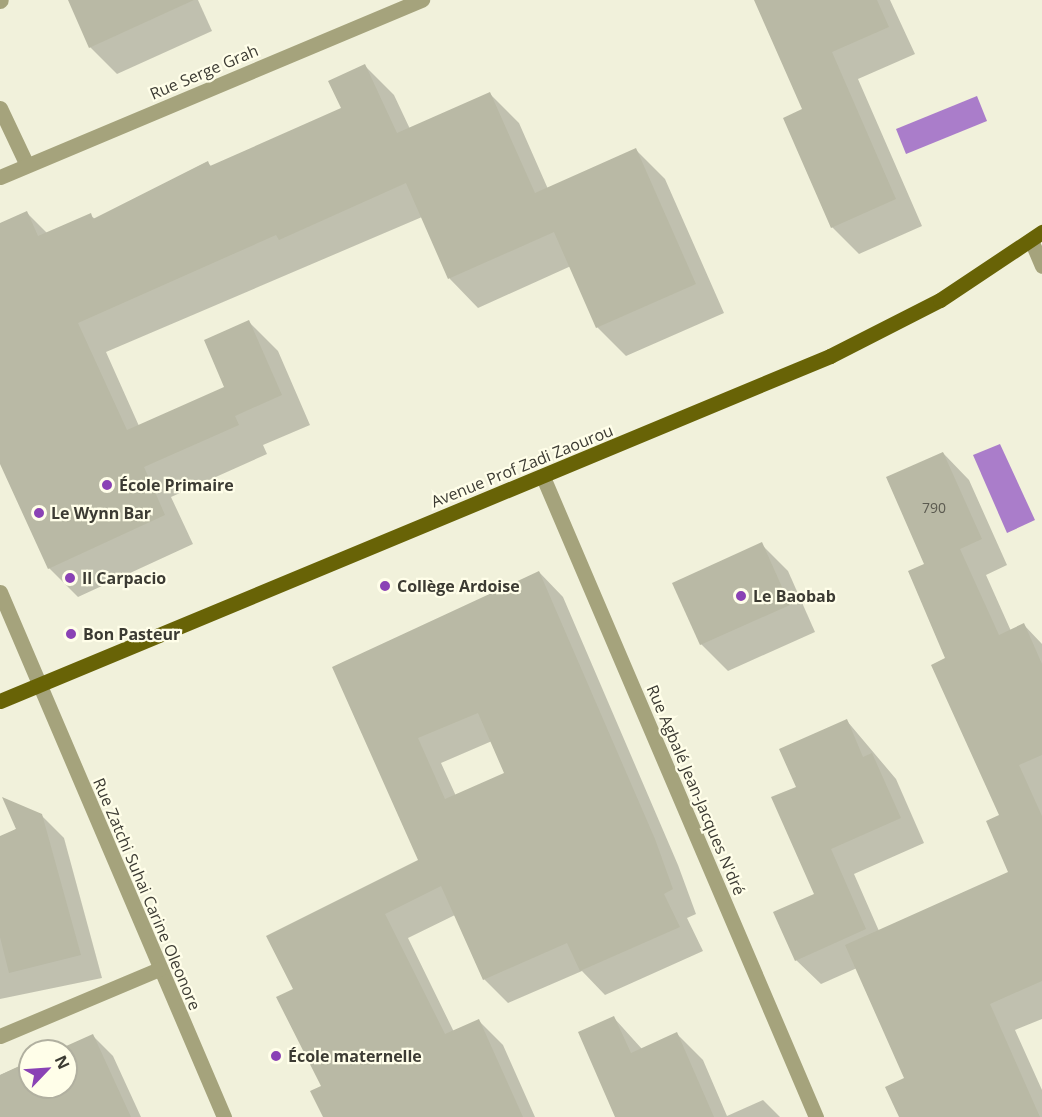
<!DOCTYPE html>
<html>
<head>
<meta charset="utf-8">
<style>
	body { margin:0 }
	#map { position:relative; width:1042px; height:1117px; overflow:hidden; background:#f1f1db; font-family:"Open Sans",sans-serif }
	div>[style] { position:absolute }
	.water>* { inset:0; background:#aa7dca }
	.shadow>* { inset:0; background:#0003 }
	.building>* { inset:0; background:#b9b9a5 }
	.minor>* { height:15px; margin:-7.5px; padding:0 7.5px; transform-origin:7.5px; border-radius:7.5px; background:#a5a37c }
	.major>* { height:15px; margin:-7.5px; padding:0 7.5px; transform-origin:7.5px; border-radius:7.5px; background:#686306 }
	.dots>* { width:16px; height:16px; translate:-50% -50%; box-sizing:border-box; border:3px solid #fffee9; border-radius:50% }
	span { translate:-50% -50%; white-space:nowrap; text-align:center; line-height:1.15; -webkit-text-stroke:4.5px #fffee9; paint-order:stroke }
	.number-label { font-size:14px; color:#5b5a50 }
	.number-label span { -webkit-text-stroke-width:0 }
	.street-label { font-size:16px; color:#3c3b33 }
	.poi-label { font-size:16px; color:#3c3b33; font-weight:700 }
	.left { translate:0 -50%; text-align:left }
	.north { position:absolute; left:18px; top:1039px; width:60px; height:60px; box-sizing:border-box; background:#fffee9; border:2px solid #b1b0a0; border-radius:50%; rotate:65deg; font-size:16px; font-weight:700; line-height:24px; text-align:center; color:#3c3b33 }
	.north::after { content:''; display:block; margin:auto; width:21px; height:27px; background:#8a42b5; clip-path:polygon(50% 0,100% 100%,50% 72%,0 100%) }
</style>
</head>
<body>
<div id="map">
	<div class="water">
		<i style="clip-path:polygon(977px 96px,987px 121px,906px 154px,896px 129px)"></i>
		<i style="clip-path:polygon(1000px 444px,1035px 520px,1007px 533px,973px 455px)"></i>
	</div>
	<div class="shadow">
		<i style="clip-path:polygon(70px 0,198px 0,212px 31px,117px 74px,90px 47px)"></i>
		<i style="clip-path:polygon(755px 0,890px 0,915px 54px,858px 79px,922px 226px,859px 254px,832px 227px,804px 110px)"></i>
		<i style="clip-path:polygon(365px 66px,394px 95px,410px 129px,490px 94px,519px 123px,548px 189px,636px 150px,665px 179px,724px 313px,626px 356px,597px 327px,571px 266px,478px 308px,450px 279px,422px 217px,106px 352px,139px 426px,226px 388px,249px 322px,278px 351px,310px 425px,263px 445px,267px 454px,171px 497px,193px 544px,78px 597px,49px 568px,0 461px,0 225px,27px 213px,48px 234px,90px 215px,95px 219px,207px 162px,212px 167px,343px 109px)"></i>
		<i style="clip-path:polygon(943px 453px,969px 480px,1007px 565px,986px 575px,1011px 631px,1024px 625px,1042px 644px,1042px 1019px,1015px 1030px,1042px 1090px,1042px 1117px,901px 1117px,906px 1079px,857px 968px,821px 984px,796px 960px,816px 895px,798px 787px,847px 721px,896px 779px,924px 843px,854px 874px,879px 931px,1010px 872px,1001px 816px,947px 659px,926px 565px)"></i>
		<i style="clip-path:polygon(761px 544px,788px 571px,815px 632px,728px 671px,701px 644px)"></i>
		<i style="clip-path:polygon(evenodd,539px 572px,563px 597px,678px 865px,696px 914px,687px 918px,703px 951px,605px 995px,582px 971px,508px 1003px,484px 979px,455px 915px,408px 938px,454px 1032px,479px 1021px,503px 1045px,535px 1117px,325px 1117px,323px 1087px,295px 990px,420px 861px,334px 667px,539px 572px,492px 741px,506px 774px,456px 796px,441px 763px,492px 741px)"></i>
		<i style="clip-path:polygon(41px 815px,64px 838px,102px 978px,0 999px,0 838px)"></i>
		<i style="clip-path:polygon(614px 1018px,642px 1049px,677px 1034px,703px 1060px,727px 1116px,763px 1100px,780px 1117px,617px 1117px)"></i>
		<i style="clip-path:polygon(93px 1036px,113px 1056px,141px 1117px,0 1117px,0 1075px,30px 1062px,30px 1087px,66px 1087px,66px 1051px,57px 1051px)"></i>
	</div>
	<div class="building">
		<i style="clip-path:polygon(68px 0,194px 0,89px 48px)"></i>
		<i style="clip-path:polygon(754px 0,877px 0,889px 27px,832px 52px,896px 199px,831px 228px,783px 118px,802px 109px)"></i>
		<i style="clip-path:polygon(365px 64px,397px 133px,490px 92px,535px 193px,636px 148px,696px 284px,596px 328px,554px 232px,448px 279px,406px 183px,279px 240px,276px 235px,78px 323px,127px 430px,224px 387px,204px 340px,249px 320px,282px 395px,235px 416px,239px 425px,144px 467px,165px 515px,48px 569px,0 464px,0 223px,27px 211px,38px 236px,91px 213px,93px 219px,208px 161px,210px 166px,341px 108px,328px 81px)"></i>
		<i style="clip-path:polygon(943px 452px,982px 539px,960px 549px,999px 635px,1024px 623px,1042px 664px,1042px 755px,1019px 765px,1042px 816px,1042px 981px,990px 1004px,1040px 1117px,899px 1117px,885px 1087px,904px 1078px,845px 945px,1008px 872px,986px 821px,999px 815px,931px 665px,945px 658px,908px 571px,924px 564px,886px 477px)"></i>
		<i style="clip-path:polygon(762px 542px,790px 605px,700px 645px,672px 583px)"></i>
		<i style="clip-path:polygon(evenodd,539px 571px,655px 839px,673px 889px,664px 894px,680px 927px,580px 971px,567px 943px,483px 980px,441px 886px,385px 914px,445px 1034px,479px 1019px,523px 1117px,323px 1117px,310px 1091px,321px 1086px,276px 997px,293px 989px,266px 936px,418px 860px,332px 667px,539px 571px,478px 713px,504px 773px,445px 799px,418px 738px,478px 713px)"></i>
		<i style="clip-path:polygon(847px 719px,863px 757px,872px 753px,901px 818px,831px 849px,866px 929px,795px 961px,773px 912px,814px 894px,771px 797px,796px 787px,779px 749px)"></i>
		<i style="clip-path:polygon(2px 797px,42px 814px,81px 955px,9px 973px,0 937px,0 836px,16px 829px)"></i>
		<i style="clip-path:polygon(614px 1016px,631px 1053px,677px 1032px,714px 1117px,615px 1117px,578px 1032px)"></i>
		<i style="clip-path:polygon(93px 1034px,131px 1117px,0 1117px,0 1075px,30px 1061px,30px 1087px,66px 1087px,66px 1051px,55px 1051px)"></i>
	</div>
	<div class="minor">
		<i style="left:0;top:1px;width:1px;rotate:-45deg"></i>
		<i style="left:0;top:108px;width:63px;rotate:64.7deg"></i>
		<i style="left:0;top:177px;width:458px;rotate:-22.8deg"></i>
		<i style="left:1031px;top:240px;width:28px;rotate:67deg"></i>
		<i style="left:543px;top:477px;width:696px;rotate:66.9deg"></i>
		<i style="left:0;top:592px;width:571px;rotate:66.89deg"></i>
		<i style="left:0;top:1036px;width:173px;rotate:-22.8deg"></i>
	</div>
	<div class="major">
		<i style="left:0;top:701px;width:899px;rotate:-22.57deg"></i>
		<i style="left:830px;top:356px;width:123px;rotate:-27deg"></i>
		<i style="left:940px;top:300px;width:123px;rotate:-33.7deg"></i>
	</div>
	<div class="dots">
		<i style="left:107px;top:485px;background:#8a42b5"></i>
		<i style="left:39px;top:513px;background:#8a42b5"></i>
		<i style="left:70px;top:578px;background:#8a42b5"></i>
		<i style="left:385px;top:586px;background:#8a42b5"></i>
		<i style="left:741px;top:596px;background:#8a42b5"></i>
		<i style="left:71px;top:634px;background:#8a42b5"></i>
		<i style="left:276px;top:1056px;background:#8a42b5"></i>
	</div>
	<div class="number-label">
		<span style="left:934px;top:508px">790</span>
	</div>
	<div class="street-label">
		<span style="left:204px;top:72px;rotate:-23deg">Rue Serge Grah</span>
		<span style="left:522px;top:466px;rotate:-22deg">Avenue Prof Zadi Zaourou</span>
		<span style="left:696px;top:790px;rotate:67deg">Rue Agbalé Jean-Jacques N'dré</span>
		<span style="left:147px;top:894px;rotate:67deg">Rue Zatchi Suhai Carine Oleonore</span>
	</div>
	<div class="poi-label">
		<span class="left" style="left:119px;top:485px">École Primaire</span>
		<span class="left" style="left:51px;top:513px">Le Wynn Bar</span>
		<span class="left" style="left:82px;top:578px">Il Carpacio</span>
		<span class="left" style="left:397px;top:586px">Collège Ardoise</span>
		<span class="left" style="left:753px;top:596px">Le Baobab</span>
		<span class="left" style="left:83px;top:634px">Bon Pasteur</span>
		<span class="left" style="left:288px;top:1056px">École maternelle</span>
	</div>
	<div class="north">N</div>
</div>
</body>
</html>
